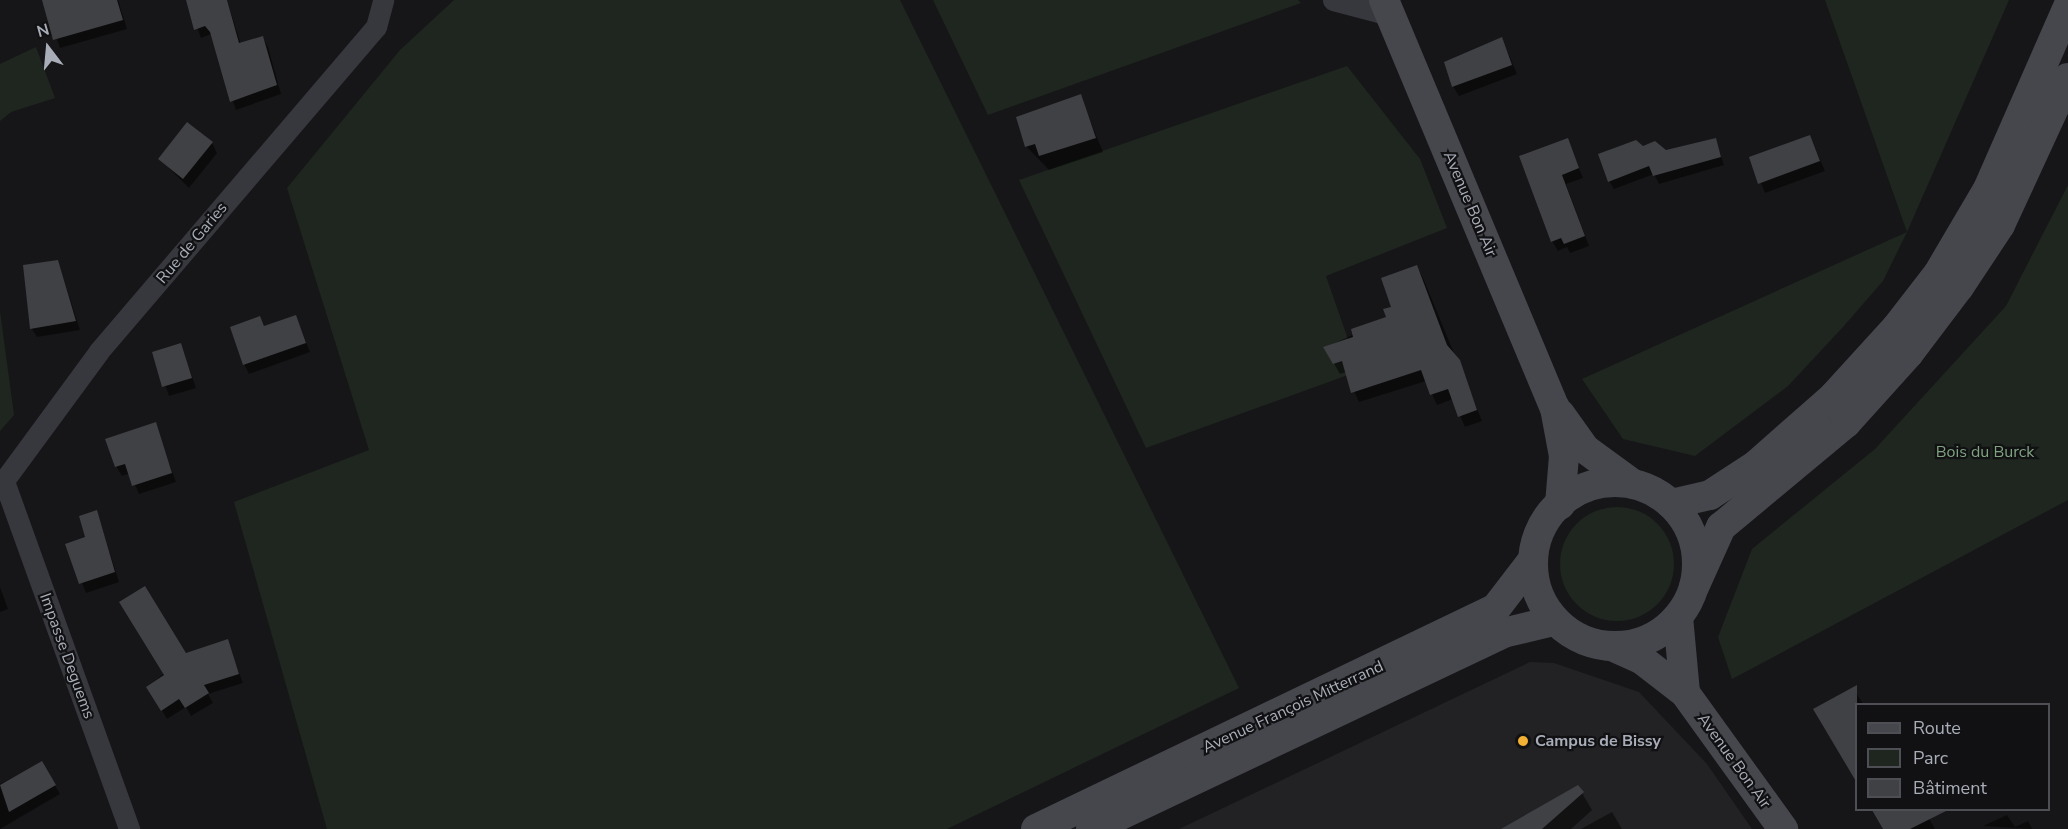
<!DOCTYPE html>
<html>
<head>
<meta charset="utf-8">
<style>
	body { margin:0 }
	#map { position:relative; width:2068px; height:829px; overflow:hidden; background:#161618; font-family:"Nunito Sans",sans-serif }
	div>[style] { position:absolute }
	.built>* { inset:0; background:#222225 }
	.green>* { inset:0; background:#1e261f }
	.round { border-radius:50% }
	.shadow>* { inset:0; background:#0007 }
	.building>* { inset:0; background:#404145 }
	.minor>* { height:21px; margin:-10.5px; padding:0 10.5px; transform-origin:10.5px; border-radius:10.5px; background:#37383d }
	.secondary>* { height:30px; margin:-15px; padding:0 15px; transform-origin:15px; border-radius:15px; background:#45474d }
	.secondary>.ring { margin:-15px; padding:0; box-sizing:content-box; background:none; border:30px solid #45474d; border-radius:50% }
	.dots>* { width:16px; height:16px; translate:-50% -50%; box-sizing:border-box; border:3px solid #111113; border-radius:50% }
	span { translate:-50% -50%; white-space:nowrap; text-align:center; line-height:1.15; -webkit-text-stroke:4.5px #111113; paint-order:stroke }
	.street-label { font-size:16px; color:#a8adb8 }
	.park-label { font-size:16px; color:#7fa381 }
	.poi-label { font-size:16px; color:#a8adb8; font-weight:700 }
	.left { translate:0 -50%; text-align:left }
	.legend { position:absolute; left:1855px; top:703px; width:195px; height:108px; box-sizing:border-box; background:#111113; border:2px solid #4d4f55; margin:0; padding:8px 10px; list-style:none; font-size:18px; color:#a8adb8 }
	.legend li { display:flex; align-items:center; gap:12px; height:30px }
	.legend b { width:30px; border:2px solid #4d4f55 }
	.north { position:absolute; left:18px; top:18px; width:60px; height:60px; -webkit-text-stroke:4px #111113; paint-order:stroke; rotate:344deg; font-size:16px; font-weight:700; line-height:24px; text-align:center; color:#a8adb8 }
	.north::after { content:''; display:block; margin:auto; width:21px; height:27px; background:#a8adb8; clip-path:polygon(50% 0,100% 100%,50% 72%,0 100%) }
</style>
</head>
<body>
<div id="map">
	<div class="built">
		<i style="clip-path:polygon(1530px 662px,1554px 663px,1639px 692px,1707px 764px,1752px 829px,1179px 829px)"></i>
	</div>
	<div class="green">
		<i style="clip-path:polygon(454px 0,900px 0,1239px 688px,947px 829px,327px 829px,234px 502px,369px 450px,287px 188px,400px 50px)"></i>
		<i style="clip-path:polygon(933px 0,1298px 0,1301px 3px,988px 115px)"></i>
		<i style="clip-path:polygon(1825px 0,2009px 0,1907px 232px,1883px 281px,1843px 327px,1788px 386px,1695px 456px,1623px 439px,1582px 379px,1907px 232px)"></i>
		<i style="clip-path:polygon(36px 47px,55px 98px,11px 112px,0 121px,0 64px)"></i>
		<i style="clip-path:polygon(1347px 66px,1420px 159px,1447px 228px,1326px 276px,1359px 371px,1146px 448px,1019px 180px)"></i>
		<i style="clip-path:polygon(2068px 185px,2068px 500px,1732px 679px,1718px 637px,1752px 549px,1875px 449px,2006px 306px)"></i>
		<i style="clip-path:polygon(0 311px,14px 415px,0 431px)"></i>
		<i class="round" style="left:1560px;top:507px;width:114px;height:114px"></i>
	</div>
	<div class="shadow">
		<i style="clip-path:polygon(43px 0,118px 0,127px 29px,60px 48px)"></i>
		<i style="clip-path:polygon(187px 0,227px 0,241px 45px,263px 38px,268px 47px,281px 94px,236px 110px,211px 34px,201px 38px)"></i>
		<i style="clip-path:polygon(1502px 39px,1517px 74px,1459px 96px,1453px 86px)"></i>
		<i style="clip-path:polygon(1080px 96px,1103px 152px,1049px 170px,1026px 146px)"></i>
		<i style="clip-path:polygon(1810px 137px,1825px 171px,1765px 193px,1751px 158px)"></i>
		<i style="clip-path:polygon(1715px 139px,1724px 165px,1659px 184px,1654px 174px,1614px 189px,1609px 181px,1643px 148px,1666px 151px)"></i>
		<i style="clip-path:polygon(1567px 140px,1583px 178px,1566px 184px,1589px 246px,1570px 253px,1567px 247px,1558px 251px,1552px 241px)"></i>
		<i style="clip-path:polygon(212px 143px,217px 153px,189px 188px,160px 159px)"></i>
		<i style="clip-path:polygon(58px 261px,80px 330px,37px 337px,32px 329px)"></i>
		<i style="clip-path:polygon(1417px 267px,1423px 278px,1482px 421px,1465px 427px,1453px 399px,1437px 405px,1426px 381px,1359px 402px,1346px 372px,1340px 374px,1325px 348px,1388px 318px)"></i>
		<i style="clip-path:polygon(296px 317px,310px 352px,249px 374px,244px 364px,260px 318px,265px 327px)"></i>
		<i style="clip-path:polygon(181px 345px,196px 388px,169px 396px,154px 353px)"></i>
		<i style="clip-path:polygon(155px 424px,176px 482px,139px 494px,130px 473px,122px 476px,116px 466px)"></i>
		<i style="clip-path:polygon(97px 512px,119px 582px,86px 593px,67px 545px,87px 538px)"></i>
		<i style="clip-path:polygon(0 587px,8px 609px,0 612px)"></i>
		<i style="clip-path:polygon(227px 641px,243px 683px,208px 694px,213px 703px,191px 716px,186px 707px,167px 719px,148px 687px,185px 655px)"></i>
		<i style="clip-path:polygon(1853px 688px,1863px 704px,1856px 704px)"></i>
		<i style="clip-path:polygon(42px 763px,60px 794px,0 829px,0 784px)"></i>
		<i style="clip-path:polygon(1582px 793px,1592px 810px,1571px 829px,1506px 829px)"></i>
		<i style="clip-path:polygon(1873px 810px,1924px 810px,1935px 829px,1884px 829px)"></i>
		<i style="clip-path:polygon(1612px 812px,1622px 829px,1581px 829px)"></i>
		<i style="clip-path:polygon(2007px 815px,2015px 827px,2028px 821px,2032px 829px,1983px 826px)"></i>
	</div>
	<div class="building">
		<i style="clip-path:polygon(42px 0,117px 0,123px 20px,53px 40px)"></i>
		<i style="clip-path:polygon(186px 0,227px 0,239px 43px,263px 36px,277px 85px,230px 102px,210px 32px,205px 26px,194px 30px)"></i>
		<i style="clip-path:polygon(1502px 37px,1512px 65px,1452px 87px,1444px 62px)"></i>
		<i style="clip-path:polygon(1081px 94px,1096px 138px,1039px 156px,1035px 144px,1025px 147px,1016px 117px)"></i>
		<i style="clip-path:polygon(187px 122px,213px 142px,183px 179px,158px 159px)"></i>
		<i style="clip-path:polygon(1810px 135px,1820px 161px,1758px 184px,1749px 157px)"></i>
		<i style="clip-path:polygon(1568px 138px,1579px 168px,1562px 175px,1585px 236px,1564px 244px,1561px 238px,1551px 242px,1519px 156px)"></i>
		<i style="clip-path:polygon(1716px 138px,1721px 157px,1653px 176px,1649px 166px,1608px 182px,1598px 154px,1636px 140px,1643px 146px,1655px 141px,1666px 150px)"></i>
		<i style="clip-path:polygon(58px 260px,76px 321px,30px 329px,23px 265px)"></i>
		<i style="clip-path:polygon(1417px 265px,1447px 345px,1460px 360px,1477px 410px,1458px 417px,1448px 389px,1430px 395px,1421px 370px,1351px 393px,1342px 361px,1333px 364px,1323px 347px,1353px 337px,1351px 329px,1386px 317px,1383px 309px,1391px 307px,1381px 278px)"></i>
		<i style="clip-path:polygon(296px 315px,306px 343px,243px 365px,230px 327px,260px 316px,264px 326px)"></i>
		<i style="clip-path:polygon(181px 343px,192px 378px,162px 387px,152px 352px)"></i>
		<i style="clip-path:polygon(156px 422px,172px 473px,132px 486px,125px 464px,115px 467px,105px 439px)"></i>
		<i style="clip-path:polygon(97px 510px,115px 572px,79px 584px,65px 544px,85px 537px,79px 516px)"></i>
		<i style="clip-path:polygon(145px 586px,186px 653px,228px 639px,239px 674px,204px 685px,209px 693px,185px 708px,179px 699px,161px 711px,146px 687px,164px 675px,119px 602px)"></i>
		<i style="clip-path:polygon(1857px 685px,1857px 783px,1813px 709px)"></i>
		<i style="clip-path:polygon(42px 761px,56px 785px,9px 812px,0 785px)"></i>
		<i style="clip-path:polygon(1578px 785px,1584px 792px,1542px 829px,1501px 829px)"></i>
		<i style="clip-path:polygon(1872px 810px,1948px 810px,1910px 829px,1883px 829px)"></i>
	</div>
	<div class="minor">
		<i style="left:1333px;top:0;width:59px;rotate:14.7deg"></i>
		<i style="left:5px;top:484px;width:367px;rotate:70.2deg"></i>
		<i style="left:0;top:486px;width:167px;rotate:-53.7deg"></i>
		<i style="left:99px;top:351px;width:426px;rotate:-49.5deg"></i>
		<i style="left:376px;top:27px;width:28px;rotate:-75deg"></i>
	</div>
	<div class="secondary">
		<i style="left:1384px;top:0;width:442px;rotate:67.3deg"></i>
		<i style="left:1555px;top:408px;width:49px;rotate:79.4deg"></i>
		<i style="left:1564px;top:456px;width:49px;rotate:94.7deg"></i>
		<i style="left:1560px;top:414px;width:43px;rotate:54.5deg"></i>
		<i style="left:1585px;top:449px;width:59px;rotate:36.1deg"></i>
		<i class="ring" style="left:1533px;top:482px;width:134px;height:134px"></i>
		<i style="left:1671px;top:504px;width:40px;rotate:-13deg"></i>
		<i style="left:1710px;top:495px;width:55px;rotate:-33.1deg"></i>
		<i style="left:1756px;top:465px;width:103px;rotate:-41.4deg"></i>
		<i style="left:1833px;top:397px;width:95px;rotate:-47.6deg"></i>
		<i style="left:1897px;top:327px;width:67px;rotate:-52.3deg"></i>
		<i style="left:1938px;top:274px;width:99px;rotate:-59.5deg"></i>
		<i style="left:1988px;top:189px;width:199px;rotate:-66.3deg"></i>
		<i style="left:1694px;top:587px;width:66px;rotate:-65.8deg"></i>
		<i style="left:1721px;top:527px;width:163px;rotate:-39.8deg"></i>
		<i style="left:1846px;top:423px;width:94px;rotate:-48deg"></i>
		<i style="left:1909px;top:353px;width:83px;rotate:-52.9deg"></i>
		<i style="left:1959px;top:287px;width:74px;rotate:-56.5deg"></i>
		<i style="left:2000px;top:225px;width:162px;rotate:-65.2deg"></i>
		<i style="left:1678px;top:617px;width:76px;rotate:84.7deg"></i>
		<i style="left:1614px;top:647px;width:30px;rotate:24deg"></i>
		<i style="left:1641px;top:659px;width:56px;rotate:37.7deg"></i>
		<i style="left:1685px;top:693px;width:168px;rotate:54.2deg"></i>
		<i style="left:1036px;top:829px;width:510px;rotate:-25.66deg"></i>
		<i style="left:1496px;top:608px;width:59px;rotate:-52.5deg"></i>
		<i style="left:1091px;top:829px;width:456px;rotate:-25.4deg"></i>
		<i style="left:1503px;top:633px;width:51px;rotate:-13.5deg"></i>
	</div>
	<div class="dots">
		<i style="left:1523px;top:741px;background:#f2b134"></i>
	</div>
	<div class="street-label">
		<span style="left:1470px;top:204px;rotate:67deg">Avenue Bon Air</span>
		<span style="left:192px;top:243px;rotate:-50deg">Rue de Garies</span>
		<span style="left:67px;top:656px;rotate:70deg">Impasse Deguems</span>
		<span style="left:1293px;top:707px;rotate:-25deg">Avenue François Mitterrand</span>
		<span style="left:1734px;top:761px;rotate:54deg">Avenue Bon Air</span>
	</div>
	<div class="park-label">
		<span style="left:1985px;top:452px">Bois du Burck</span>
	</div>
	<div class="poi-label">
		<span class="left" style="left:1535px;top:741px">Campus de Bissy</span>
	</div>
	<ul class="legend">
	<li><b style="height:8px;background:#45474d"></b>Route</li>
	<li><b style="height:16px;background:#1e261f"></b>Parc</li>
	<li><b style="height:16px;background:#404145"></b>Bâtiment</li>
	</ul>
	<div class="north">N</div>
</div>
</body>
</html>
